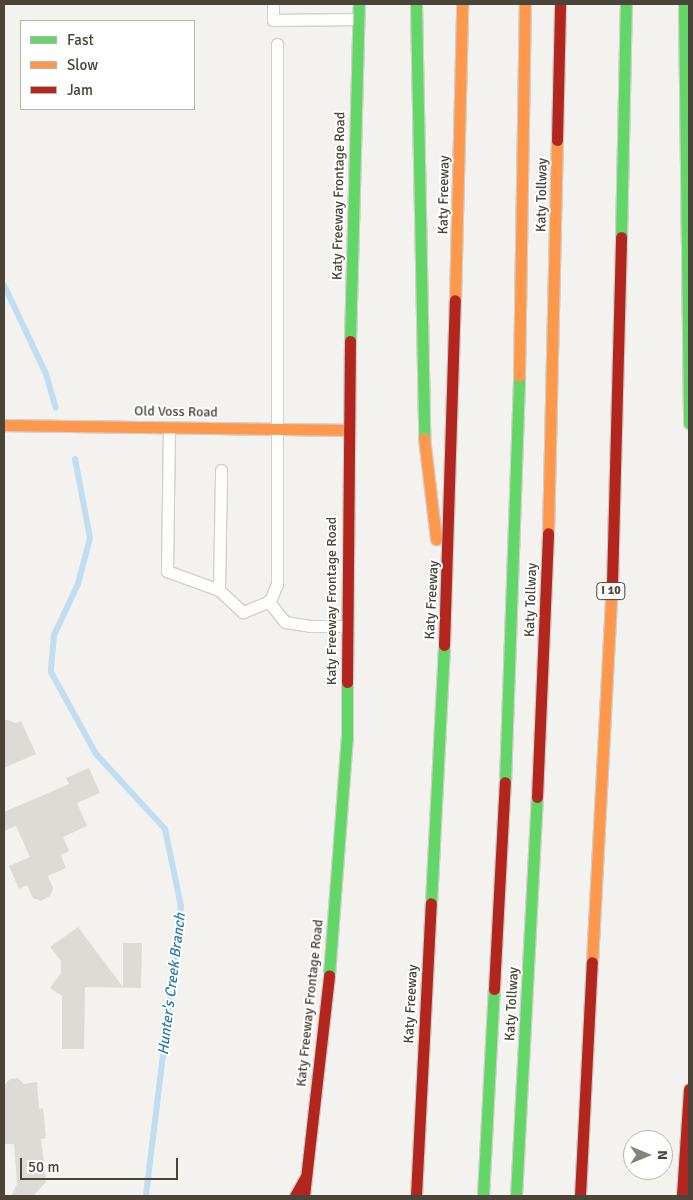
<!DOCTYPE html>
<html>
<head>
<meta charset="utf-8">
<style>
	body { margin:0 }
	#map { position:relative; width:693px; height:1200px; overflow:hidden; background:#f4f2ee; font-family:Signika,sans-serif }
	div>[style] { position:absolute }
	.stream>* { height:6px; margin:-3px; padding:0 3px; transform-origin:3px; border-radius:3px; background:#c0ddf1 }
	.building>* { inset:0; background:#dedbd6 }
	.roads { filter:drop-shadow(1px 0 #d2d0cb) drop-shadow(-1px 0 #d2d0cb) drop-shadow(0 1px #d2d0cb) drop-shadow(0 -1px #d2d0cb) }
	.lane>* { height:11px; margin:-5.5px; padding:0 5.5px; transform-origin:5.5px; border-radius:5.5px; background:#fdfdfc }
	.fast>* { height:11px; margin:-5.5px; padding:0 5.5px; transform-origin:5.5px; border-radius:5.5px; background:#63d668 }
	.slow>* { height:11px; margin:-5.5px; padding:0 5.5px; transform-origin:5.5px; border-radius:5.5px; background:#ff974d }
	.jam>* { height:11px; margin:-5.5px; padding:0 5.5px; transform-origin:5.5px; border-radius:5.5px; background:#b3261e }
	span { translate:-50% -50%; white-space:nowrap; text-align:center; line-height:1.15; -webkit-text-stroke:4px #fff; paint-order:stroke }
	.shield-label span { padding:1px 4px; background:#fff; border:1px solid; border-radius:4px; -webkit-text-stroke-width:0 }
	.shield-label { font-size:12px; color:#4b4439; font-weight:700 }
	.street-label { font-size:14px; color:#4b4439 }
	.water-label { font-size:15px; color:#2e7ab2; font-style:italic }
	.frame { position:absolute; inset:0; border:5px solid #4b4439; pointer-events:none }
	.legend { position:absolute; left:20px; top:20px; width:175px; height:90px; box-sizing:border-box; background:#fff; border:1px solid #b7b4b0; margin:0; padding:6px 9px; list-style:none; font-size:15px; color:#4b4439 }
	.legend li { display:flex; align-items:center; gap:10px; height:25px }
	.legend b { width:25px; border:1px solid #b7b4b0 }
	.north { position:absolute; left:623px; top:1130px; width:50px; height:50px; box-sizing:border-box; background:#fff; border:1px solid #b7b4b0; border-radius:50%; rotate:90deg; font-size:14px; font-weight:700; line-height:20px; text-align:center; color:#4b4439 }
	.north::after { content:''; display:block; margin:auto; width:18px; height:22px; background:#868178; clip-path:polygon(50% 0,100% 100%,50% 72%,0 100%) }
	.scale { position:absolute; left:20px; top:1158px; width:158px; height:22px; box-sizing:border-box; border:2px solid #4b4439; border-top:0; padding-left:6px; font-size:15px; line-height:18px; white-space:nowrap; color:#4b4439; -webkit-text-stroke:4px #fff; paint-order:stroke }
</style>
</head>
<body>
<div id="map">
	<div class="stream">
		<i style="left:4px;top:285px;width:98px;rotate:64.7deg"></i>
		<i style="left:46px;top:374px;width:35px;rotate:74deg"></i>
		<i style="left:75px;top:459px;width:80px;rotate:79.2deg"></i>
		<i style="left:90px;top:538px;width:48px;rotate:104.6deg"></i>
		<i style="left:78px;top:584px;width:56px;rotate:115.2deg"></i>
		<i style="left:54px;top:635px;width:37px;rotate:95deg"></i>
		<i style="left:51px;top:672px;width:94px;rotate:61.2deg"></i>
		<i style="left:96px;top:754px;width:102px;rotate:47.4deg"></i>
		<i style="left:165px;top:829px;width:79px;rotate:78.3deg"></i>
		<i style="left:181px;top:906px;width:292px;rotate:96.9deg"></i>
	</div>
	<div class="building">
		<i style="clip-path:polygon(4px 719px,16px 723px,21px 721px,36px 754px,4px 768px)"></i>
		<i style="clip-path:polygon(89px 768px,100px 793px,77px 803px,87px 826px,63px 837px,69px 851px,61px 855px,66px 868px,48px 876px,53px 888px,50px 896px,41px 901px,33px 898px,27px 885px,19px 889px,9px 866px,30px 857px,16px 826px,4px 831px,4px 812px,69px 784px,66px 778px)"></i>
		<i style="clip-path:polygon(78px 927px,123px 987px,123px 943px,142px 943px,141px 988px,85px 987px,84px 1049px,62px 1049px,62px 996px,50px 988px,61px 973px,61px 961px,50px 947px)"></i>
		<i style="clip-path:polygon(18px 1078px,24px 1084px,37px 1082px,39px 1109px,43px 1108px,46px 1138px,41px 1139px,46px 1182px,33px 1196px,11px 1196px,17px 1184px,14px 1144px,4px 1144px,4px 1085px,10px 1079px)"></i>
	</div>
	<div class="roads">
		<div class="lane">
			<i style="left:273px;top:4px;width:16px;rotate:90deg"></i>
			<i style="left:273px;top:20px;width:85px;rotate:-0.7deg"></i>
			<i style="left:169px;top:428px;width:143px;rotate:90.8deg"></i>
			<i style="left:167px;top:571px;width:55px;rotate:20.1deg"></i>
			<i style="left:219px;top:590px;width:33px;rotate:43deg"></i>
			<i style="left:243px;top:612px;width:29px;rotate:-22deg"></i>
			<i style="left:270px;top:601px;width:18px;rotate:-68deg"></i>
			<i style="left:277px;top:584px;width:540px;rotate:-90deg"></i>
			<i style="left:219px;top:590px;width:120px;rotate:-89deg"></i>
			<i style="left:268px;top:601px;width:27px;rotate:51deg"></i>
			<i style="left:285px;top:622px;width:25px;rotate:9deg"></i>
			<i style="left:310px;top:626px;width:37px"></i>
		</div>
		<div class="fast">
			<i style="left:416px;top:4px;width:434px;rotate:88.9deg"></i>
			<i style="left:684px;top:4px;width:419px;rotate:89.3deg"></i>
			<i style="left:621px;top:237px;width:233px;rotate:-88.8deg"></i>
			<i style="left:350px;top:341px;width:337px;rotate:-88.5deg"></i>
			<i style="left:505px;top:782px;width:406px;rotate:-88deg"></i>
			<i style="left:431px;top:903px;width:258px;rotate:-87.1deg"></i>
			<i style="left:329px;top:975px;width:238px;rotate:-85.7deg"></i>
			<i style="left:347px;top:738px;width:56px;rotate:-90deg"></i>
			<i style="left:684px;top:1172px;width:14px;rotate:69deg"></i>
			<i style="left:483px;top:1196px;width:207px;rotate:-87deg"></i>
			<i style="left:516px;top:1196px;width:400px;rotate:-87deg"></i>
		</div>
		<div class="slow">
			<i style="left:455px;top:300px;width:296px;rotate:-88.6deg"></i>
			<i style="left:519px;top:376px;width:372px;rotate:-89.1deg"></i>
			<i style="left:4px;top:425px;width:344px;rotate:0.8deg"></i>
			<i style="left:424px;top:438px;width:102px;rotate:83.2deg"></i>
			<i style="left:548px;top:533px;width:393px;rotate:-88.7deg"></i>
			<i style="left:592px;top:962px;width:379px;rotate:-87deg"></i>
		</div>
		<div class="jam">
			<i style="left:557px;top:140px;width:136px;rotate:-88.7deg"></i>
			<i style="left:612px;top:584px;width:347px;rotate:-88.5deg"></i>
			<i style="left:444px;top:645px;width:345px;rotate:-88.2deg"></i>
			<i style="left:347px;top:682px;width:341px;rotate:-89.5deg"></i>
			<i style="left:537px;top:797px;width:264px;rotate:-87.6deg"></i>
			<i style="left:494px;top:989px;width:207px;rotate:-87deg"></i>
			<i style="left:682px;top:1195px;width:106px;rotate:-86.2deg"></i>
			<i style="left:295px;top:1196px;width:21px;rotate:-61deg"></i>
			<i style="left:304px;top:1196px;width:222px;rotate:-83.5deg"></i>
			<i style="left:416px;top:1196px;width:293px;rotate:-87.1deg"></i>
			<i style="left:580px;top:1196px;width:234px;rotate:-87.1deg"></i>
		</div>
	</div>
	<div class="shield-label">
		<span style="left:611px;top:591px">I 10</span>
	</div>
	<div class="street-label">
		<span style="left:444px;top:195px;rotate:-89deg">Katy Freeway</span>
		<span style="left:542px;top:195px;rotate:-89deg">Katy Tollway</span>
		<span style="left:339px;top:196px;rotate:-89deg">Katy Freeway Frontage Road</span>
		<span style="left:176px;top:412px;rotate:1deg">Old Voss Road</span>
		<span style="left:432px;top:600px;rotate:-87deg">Katy Freeway</span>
		<span style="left:531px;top:600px;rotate:-88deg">Katy Tollway</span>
		<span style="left:332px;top:601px;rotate:-90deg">Katy Freeway Frontage Road</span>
		<span style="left:310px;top:1003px;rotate:-84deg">Katy Freeway Frontage Road</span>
		<span style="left:411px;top:1004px;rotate:-87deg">Katy Freeway</span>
		<span style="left:512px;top:1004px;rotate:-87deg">Katy Tollway</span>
	</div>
	<div class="water-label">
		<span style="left:172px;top:984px;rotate:-83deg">Hunter's Creek Branch</span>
	</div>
	<div class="frame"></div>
	<ul class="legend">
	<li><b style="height:6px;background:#63d668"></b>Fast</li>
	<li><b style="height:6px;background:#ff974d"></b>Slow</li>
	<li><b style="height:6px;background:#b3261e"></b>Jam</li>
	</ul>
	<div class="north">N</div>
	<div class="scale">50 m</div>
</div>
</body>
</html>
